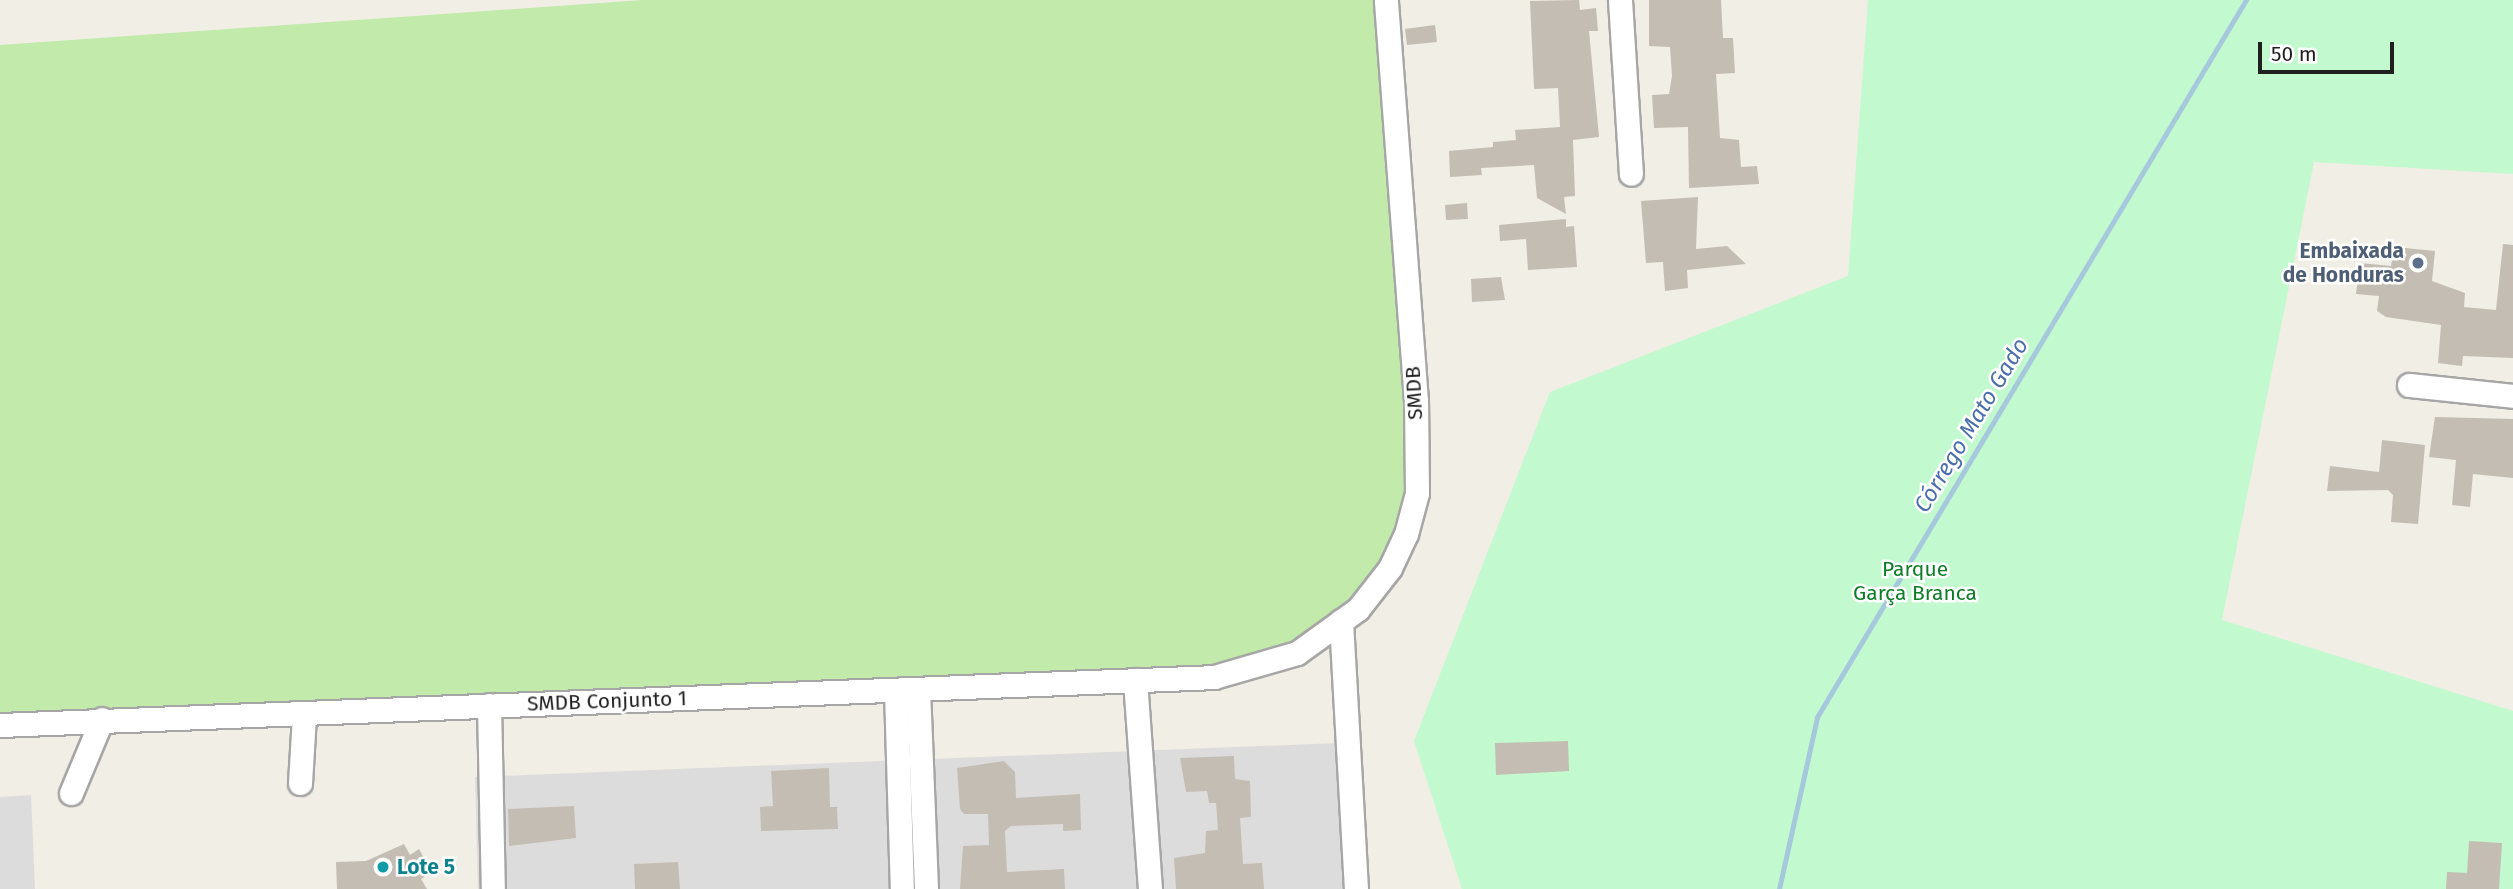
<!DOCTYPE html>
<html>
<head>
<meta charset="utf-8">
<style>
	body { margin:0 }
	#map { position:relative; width:2513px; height:889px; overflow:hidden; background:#f0eee5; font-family:"Fira Sans",sans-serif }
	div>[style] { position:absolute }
	.residential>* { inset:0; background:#dddcdc }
	.grass>* { inset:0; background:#c1eaab }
	.park>* { inset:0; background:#c2f9cf }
	.stream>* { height:5px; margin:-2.5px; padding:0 2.5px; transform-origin:2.5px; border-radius:2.5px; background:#a6c8dd }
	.building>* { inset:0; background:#c4bdb4 }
	.roads { filter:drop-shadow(2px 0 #a6a6a6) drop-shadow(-2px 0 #a6a6a6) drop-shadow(0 2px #a6a6a6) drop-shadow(0 -2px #a6a6a6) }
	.minor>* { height:23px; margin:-11.5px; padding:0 11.5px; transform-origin:11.5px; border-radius:11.5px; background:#fff }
	.dots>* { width:19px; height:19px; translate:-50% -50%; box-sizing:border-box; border:4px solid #fff; border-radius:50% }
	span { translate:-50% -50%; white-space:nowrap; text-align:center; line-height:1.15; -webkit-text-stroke:5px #fff; paint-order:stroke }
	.service-label { font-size:21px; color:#4e5e75; font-weight:700 }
	.right { translate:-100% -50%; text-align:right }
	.street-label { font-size:21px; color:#1f1f1f }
	.park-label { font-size:21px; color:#0c7e26 }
	.culture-label { font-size:21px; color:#0d838f; font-weight:700 }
	.left { translate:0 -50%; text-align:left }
	.water-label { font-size:23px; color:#4b6eaf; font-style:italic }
	.scale { position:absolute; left:2258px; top:42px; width:136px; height:32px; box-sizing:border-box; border:4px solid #1f1f1f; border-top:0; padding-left:9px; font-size:21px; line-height:24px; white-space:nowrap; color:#1f1f1f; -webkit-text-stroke:5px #fff; paint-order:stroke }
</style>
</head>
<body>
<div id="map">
	<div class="residential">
		<i style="clip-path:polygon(1338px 743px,1346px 889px,478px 889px,475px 777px)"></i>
		<i style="clip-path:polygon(31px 795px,35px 889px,0 889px,0 797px)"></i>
	</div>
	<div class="grass">
		<i style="clip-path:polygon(643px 0,1386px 0,1417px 493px,1390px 568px,1297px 653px,1214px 677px,0 727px,0 45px)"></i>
	</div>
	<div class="park">
		<i style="clip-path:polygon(1868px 0,2513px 0,2513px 174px,2314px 162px,2222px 620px,2513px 711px,2513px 889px,1462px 889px,1414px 741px,1550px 392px,1848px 276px)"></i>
	</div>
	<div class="stream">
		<i style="left:1779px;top:889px;width:176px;rotate:-77.5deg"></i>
		<i style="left:1817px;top:717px;width:836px;rotate:-59.11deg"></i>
	</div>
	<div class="building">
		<i style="clip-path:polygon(1579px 0,1580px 10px,1596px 8px,1598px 31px,1589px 31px,1599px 137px,1573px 140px,1575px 196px,1564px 197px,1566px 214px,1537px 198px,1534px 165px,1481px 168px,1482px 175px,1450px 177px,1449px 151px,1493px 147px,1493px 142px,1516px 140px,1515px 130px,1560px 127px,1558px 88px,1534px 89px,1530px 1px)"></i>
		<i style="clip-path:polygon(1649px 0,1721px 0,1723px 38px,1733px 38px,1735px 73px,1716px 74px,1720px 138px,1739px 140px,1741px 167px,1757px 166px,1759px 184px,1689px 188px,1688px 127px,1654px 128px,1652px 95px,1669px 94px,1672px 76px,1670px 47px,1649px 46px)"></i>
		<i style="clip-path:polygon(1435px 25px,1437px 42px,1407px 45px,1405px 29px)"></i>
		<i style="clip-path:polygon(1698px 197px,1696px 249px,1727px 246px,1746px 264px,1687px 270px,1688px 288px,1665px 291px,1663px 262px,1646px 263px,1641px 201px)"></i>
		<i style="clip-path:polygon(1467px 203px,1468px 219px,1446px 220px,1445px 205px)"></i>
		<i style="clip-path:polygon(1566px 219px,1566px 227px,1574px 226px,1577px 267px,1528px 270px,1526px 239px,1500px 241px,1499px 225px)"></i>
		<i style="clip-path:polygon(2503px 244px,2513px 245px,2513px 358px,2463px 356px,2462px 366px,2438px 363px,2441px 325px,2386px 317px,2377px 311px,2379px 296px,2356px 294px,2360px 263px,2391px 266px,2393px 253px,2405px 254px,2405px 248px,2435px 251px,2432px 281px,2465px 293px,2464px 307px,2496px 310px)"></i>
		<i style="clip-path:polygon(1501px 277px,1505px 300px,1472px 302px,1471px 279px)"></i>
		<i style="clip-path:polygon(2435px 417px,2513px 419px,2513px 478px,2473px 474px,2470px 507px,2452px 505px,2456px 460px,2429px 457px)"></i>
		<i style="clip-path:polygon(2382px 440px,2425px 445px,2418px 524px,2391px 522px,2393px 495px,2388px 490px,2327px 491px,2330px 466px,2379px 472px)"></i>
		<i style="clip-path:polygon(1568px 741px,1569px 771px,1496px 775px,1495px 743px)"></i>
		<i style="clip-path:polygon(1234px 756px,1235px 779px,1250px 781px,1251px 817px,1240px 818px,1243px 864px,1262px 863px,1264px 889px,1176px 889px,1174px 858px,1205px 853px,1206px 831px,1218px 830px,1216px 803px,1209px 803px,1207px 791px,1186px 792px,1180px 758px)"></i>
		<i style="clip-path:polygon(1004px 761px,1015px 772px,1016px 798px,1080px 794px,1081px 830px,1063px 831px,1063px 824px,1011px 826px,1005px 831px,1007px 872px,1064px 869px,1065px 889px,960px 889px,963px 846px,989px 845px,988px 814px,964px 814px,960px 809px,957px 768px)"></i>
		<i style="clip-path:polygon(829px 768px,830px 807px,837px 807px,838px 829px,761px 831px,760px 807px,773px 806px,771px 771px)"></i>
		<i style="clip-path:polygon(574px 806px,576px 838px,509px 846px,508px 809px)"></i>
		<i style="clip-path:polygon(2469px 841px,2502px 843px,2499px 889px,2446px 889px,2447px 872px,2467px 873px)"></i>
		<i style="clip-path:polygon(404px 844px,410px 855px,419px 849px,432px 873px,421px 879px,427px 889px,337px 889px,336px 862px,366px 861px)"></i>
		<i style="clip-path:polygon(678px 862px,680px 889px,635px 889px,634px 864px)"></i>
	</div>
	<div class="roads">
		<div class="minor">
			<i style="left:1620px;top:0;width:174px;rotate:86.4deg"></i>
			<i style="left:2409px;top:385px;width:105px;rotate:6deg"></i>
			<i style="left:1341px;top:621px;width:268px;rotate:86.8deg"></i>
			<i style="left:1135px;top:680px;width:210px;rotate:85.9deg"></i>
			<i style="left:918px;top:689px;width:200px;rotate:87.7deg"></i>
			<i style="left:896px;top:691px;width:198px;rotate:88.3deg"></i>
			<i style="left:489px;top:705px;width:184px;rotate:88.8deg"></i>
			<i style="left:0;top:725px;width:1215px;rotate:-2.26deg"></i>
			<i style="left:1214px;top:677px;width:86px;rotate:-16.1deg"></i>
			<i style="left:1297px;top:653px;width:75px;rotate:-35.8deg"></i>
			<i style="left:1358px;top:609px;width:52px;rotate:-52deg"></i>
			<i style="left:1390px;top:568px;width:38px;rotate:-65deg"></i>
			<i style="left:1406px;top:534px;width:42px;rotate:-75deg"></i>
			<i style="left:1417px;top:493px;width:92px;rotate:-90.6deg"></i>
			<i style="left:1416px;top:401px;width:402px;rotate:-94.3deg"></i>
			<i style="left:300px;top:783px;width:67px;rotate:-86.6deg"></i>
			<i style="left:71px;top:793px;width:80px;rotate:-67.3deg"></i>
		</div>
	</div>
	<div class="dots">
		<i style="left:2418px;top:263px;background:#5c6f8a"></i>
		<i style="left:383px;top:867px;background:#0f9aa8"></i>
	</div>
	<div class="service-label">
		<span class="right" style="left:2404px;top:263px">Embaixada<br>de Honduras</span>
	</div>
	<div class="street-label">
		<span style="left:1414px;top:393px;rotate:-93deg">SMDB</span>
		<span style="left:607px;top:701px;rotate:-2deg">SMDB Conjunto 1</span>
	</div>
	<div class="park-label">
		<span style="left:1915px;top:581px">Parque<br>Garça Branca</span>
	</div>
	<div class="culture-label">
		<span class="left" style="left:397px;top:867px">Lote 5</span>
	</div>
	<div class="water-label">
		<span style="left:1971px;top:425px;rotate:-59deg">Córrego Mato Gado</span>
	</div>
	<div class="scale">50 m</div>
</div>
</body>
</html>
